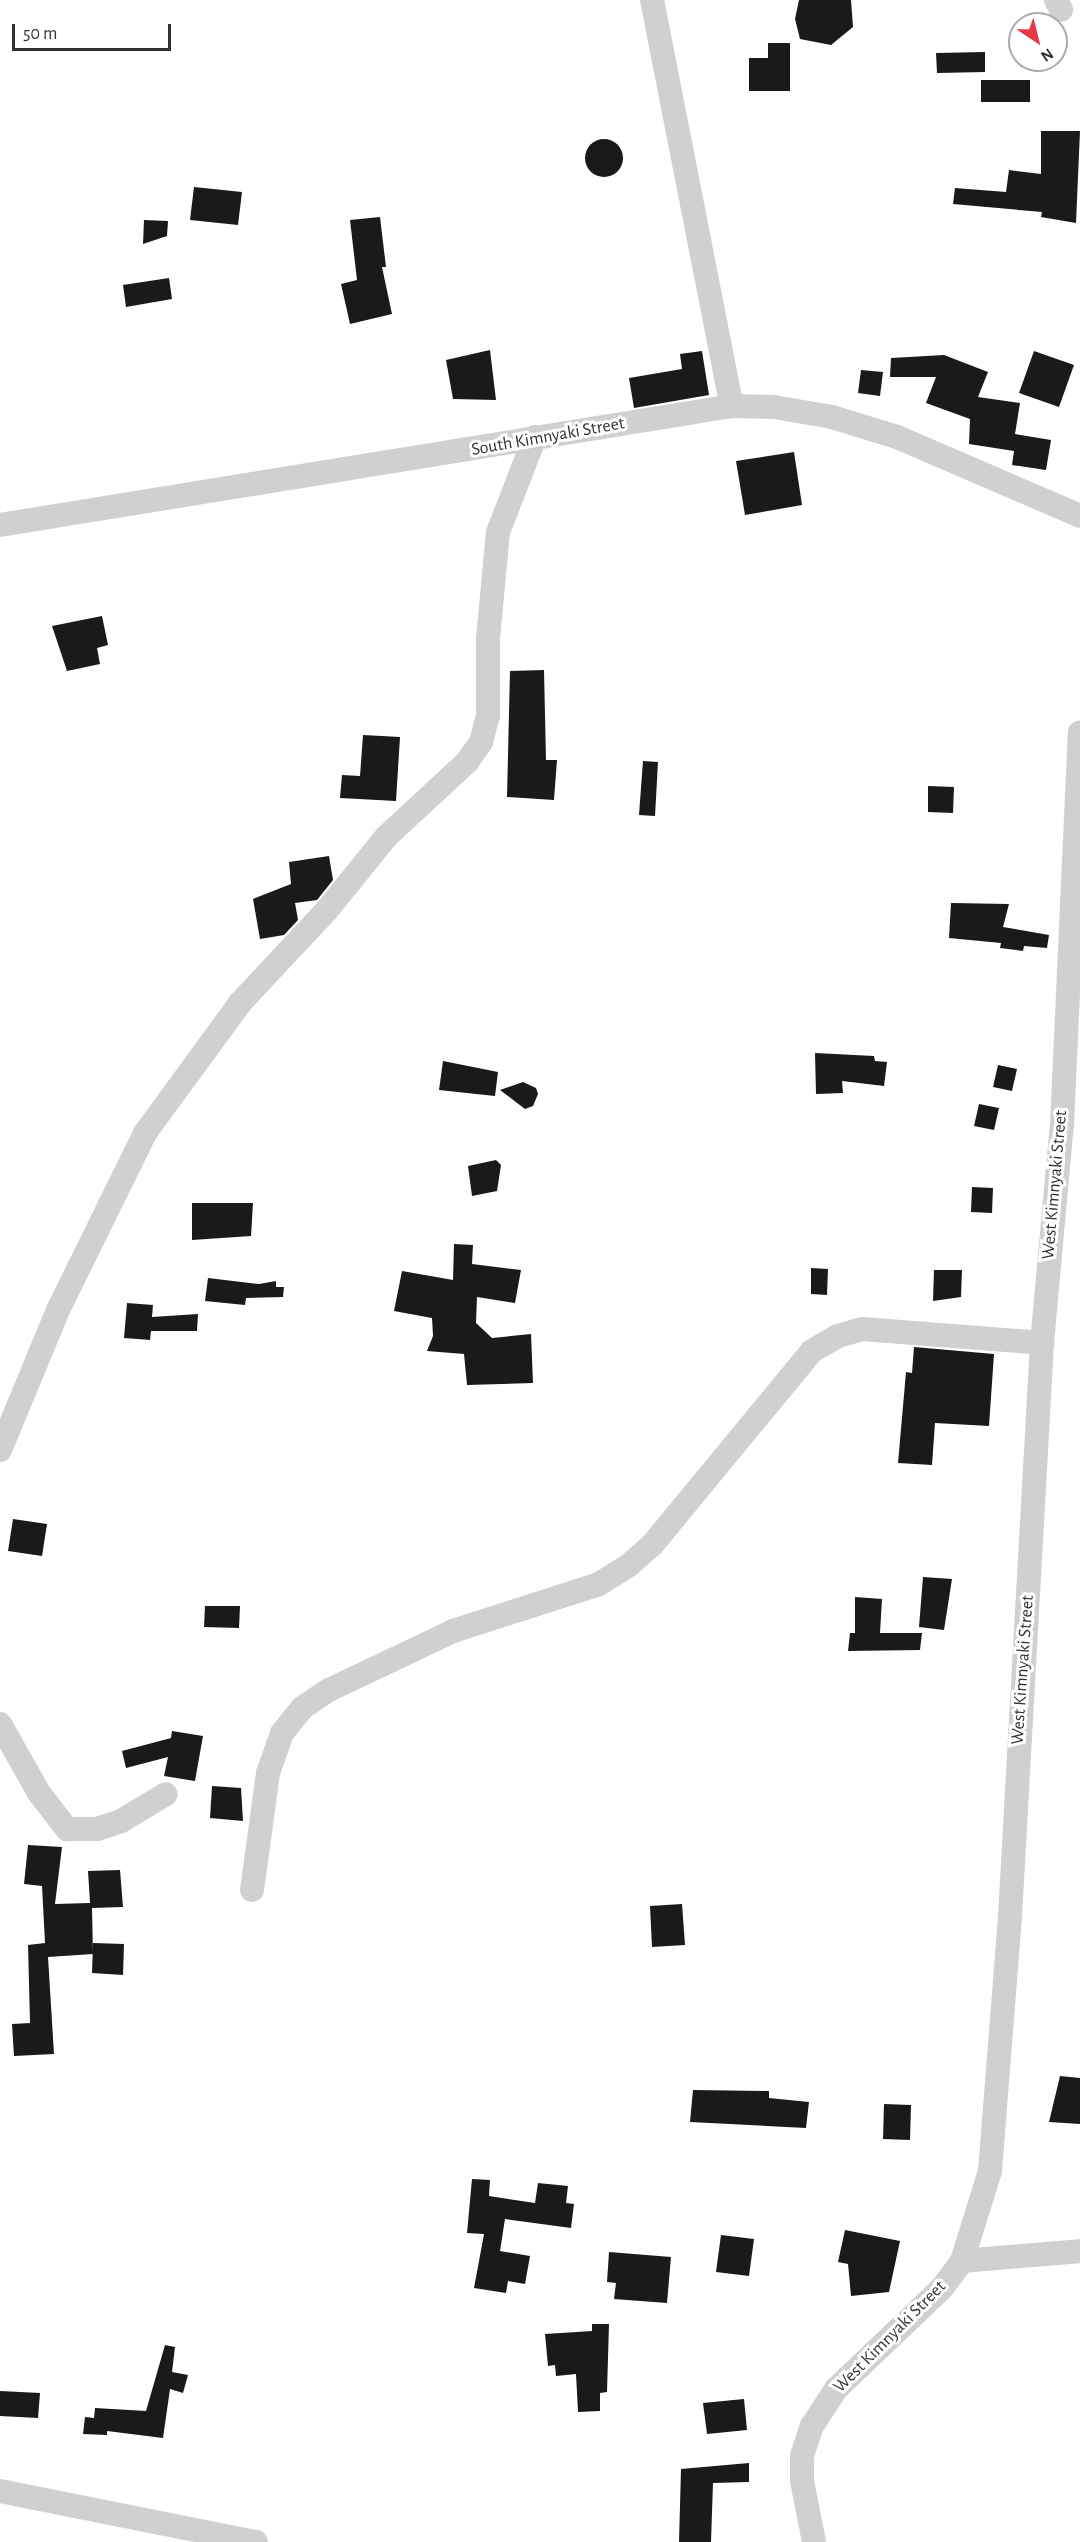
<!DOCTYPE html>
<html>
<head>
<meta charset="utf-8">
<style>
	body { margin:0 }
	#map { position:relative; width:1080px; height:2542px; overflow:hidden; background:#fff; font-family:"Alegreya Sans",sans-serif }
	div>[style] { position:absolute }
	.building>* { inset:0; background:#1a1a1a }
	.round { border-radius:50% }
	.minor>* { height:24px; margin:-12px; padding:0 12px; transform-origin:12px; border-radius:12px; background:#d0d0d0 }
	span { translate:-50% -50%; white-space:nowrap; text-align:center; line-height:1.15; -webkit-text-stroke:6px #fff; paint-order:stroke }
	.street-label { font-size:18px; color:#333 }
	.north { position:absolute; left:1008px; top:12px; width:60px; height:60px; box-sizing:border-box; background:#fff; border:2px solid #adadad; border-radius:50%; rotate:145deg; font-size:16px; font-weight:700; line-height:24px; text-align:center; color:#333 }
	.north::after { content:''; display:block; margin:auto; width:21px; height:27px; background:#e63946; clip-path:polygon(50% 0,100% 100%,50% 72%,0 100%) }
	.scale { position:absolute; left:12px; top:24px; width:159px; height:27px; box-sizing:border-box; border:3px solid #333; border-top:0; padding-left:8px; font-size:18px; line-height:21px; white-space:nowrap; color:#333; -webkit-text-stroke:4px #fff; paint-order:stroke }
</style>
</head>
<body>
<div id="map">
	<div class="building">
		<i style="clip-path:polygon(799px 0,851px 0,853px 27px,831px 45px,800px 39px,795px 19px)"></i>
		<i style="clip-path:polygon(768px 43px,790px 43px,790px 91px,749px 91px,749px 58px,768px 58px)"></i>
		<i style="clip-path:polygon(985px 52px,985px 72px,937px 73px,936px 53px)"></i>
		<i style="clip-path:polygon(981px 80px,1030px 80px,1030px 102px,981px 102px)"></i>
		<i style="clip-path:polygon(1041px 131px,1080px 131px,1076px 223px,1041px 217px,1042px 212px,953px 204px,955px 188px,1006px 192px,1009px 170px,1041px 174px)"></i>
		<i class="round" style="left:585px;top:139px;width:38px;height:38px"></i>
		<i style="clip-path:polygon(194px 187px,242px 192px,238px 225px,190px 220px)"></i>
		<i style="clip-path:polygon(380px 217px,386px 267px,382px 267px,392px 314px,350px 324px,341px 284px,357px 280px,350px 220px)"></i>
		<i style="clip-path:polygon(144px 220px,168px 221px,167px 236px,143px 244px)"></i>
		<i style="clip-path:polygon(169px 278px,172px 299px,126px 307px,123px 285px)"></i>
		<i style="clip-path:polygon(490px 350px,496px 400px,453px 399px,446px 360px)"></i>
		<i style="clip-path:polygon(702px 351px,709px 395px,634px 408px,629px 378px,682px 369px,680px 354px)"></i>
		<i style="clip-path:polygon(1034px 351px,1074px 365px,1059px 407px,1019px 393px)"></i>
		<i style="clip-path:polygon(944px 355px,988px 372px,978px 397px,1020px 403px,1015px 434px,1051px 440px,1046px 470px,1012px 465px,1014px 451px,969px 444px,970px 419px,926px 403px,936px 377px,890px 377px,891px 358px)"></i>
		<i style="clip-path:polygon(861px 370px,883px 372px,880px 396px,858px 393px)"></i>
		<i style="clip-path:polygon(794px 452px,802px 505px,745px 515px,736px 461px)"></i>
		<i style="clip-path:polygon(102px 616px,108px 645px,97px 648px,100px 664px,67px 671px,52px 626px)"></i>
		<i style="clip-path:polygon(544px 670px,546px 760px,557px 760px,554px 800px,507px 797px,510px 671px)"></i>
		<i style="clip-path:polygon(363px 735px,400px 737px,396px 801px,340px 798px,342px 775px,360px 776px)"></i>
		<i style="clip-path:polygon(643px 761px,658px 762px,655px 816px,639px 815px)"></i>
		<i style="clip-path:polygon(928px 786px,954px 787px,953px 813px,928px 812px)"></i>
		<i style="clip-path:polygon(329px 856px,333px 880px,317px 900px,295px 903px,298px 920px,284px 935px,260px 939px,253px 899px,291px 884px,289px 862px)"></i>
		<i style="clip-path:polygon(951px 903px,1009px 904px,1003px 927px,1049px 935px,1047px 948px,1024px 946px,1023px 951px,1000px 948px,1001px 943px,949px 938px)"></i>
		<i style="clip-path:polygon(815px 1053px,874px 1056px,875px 1061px,887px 1062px,884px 1086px,842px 1081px,843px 1093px,816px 1094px)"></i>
		<i style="clip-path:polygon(443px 1061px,498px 1072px,495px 1096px,439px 1090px)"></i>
		<i style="clip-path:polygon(998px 1065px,1017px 1069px,1012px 1091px,993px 1087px)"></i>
		<i style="clip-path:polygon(523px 1082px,536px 1088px,538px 1094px,533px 1106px,525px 1109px,500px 1090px)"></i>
		<i style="clip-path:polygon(979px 1104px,999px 1108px,994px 1130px,974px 1126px)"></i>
		<i style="clip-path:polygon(496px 1160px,501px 1165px,497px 1191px,472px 1196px,468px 1166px)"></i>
		<i style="clip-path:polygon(972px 1187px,993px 1188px,992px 1213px,971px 1212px)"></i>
		<i style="clip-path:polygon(192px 1203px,253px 1203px,251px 1236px,192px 1240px)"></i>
		<i style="clip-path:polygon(454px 1244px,473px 1245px,472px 1264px,521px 1270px,515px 1303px,477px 1297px,476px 1323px,492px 1338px,531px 1334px,533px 1383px,467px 1385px,464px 1354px,427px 1351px,433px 1336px,432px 1318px,394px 1311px,402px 1271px,453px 1280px)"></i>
		<i style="clip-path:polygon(811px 1268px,828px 1269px,827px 1295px,811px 1294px)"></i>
		<i style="clip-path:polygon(934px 1270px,962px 1270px,961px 1297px,933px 1301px)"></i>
		<i style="clip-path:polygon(208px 1278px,259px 1284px,276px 1281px,276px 1287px,284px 1287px,283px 1297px,246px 1298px,245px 1305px,205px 1301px)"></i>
		<i style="clip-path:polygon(127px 1303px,153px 1305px,152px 1317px,198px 1314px,197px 1331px,151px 1331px,150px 1340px,124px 1338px)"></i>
		<i style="clip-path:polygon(914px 1347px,994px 1354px,989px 1426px,935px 1423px,932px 1465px,898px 1463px,906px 1372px,912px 1373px)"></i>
		<i style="clip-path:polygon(13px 1519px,47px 1524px,42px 1556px,8px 1551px)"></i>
		<i style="clip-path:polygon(923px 1577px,952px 1579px,944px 1630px,919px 1627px)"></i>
		<i style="clip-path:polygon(855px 1597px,882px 1599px,880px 1633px,922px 1633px,920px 1650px,848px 1651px,850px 1633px,855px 1633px)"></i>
		<i style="clip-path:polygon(205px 1606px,240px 1606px,239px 1628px,204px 1627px)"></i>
		<i style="clip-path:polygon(172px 1731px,203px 1736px,195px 1781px,164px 1776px,168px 1757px,126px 1768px,122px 1751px,171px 1738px)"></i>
		<i style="clip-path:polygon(212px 1786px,241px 1788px,243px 1821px,210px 1818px)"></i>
		<i style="clip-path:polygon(28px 1845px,62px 1847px,55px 1904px,90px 1903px,88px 1871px,120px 1870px,123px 1907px,92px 1908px,93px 1954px,48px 1957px,54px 2054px,14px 2056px,12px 2024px,30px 2023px,28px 1945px,45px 1943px,42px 1886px,24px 1884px)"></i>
		<i style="clip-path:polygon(682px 1904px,685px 1945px,652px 1947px,650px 1906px)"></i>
		<i style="clip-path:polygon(93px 1943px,124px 1944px,123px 1975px,92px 1973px)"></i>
		<i style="clip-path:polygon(1060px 2076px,1080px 2078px,1080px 2124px,1049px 2122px)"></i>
		<i style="clip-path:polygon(693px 2090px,769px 2091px,769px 2098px,809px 2102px,806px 2128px,690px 2122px)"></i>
		<i style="clip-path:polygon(884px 2104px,911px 2105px,910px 2140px,883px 2139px)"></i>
		<i style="clip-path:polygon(472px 2179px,490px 2180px,489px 2196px,535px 2203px,538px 2183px,568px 2186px,566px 2203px,574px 2204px,571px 2228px,505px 2219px,500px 2251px,530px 2256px,525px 2284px,508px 2281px,506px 2293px,474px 2288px,484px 2234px,467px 2233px)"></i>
		<i style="clip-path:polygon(845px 2230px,900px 2241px,889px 2292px,851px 2296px,848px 2264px,838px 2262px)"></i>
		<i style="clip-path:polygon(721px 2235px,754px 2239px,749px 2276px,716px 2272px)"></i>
		<i style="clip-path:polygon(609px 2252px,671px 2257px,667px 2303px,614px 2299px,616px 2283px,607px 2282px)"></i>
		<i style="clip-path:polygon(592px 2324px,609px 2324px,607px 2392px,600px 2393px,600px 2411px,578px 2412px,576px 2374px,556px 2376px,555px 2365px,548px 2366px,545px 2334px,592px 2331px)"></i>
		<i style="clip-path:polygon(165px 2345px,175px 2347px,172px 2372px,188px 2375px,183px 2393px,170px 2389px,163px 2438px,107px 2431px,107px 2435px,83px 2434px,85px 2417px,94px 2418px,95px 2408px,146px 2411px)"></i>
		<i style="clip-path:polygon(0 2391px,40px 2393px,38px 2418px,0 2416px)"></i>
		<i style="clip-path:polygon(744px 2399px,747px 2430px,707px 2434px,703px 2403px)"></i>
		<i style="clip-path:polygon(749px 2463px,749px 2482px,713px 2483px,711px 2542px,679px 2542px,681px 2469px)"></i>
	</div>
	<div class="minor">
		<i style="left:652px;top:0;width:414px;rotate:78.9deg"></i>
		<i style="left:1056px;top:0;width:11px;rotate:63deg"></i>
		<i style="left:0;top:525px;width:742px;rotate:-9.23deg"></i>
		<i style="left:732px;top:406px;width:42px;rotate:1.4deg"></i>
		<i style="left:774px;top:407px;width:59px;rotate:9.8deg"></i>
		<i style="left:832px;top:417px;width:68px;rotate:17.1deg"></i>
		<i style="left:897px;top:437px;width:199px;rotate:23.3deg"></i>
		<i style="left:0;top:1450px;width:152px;rotate:-67.5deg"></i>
		<i style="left:58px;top:1310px;width:197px;rotate:-63.8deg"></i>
		<i style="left:145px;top:1133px;width:161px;rotate:-53.8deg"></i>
		<i style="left:240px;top:1003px;width:127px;rotate:-46.9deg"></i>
		<i style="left:327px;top:910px;width:95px;rotate:-51deg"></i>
		<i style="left:387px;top:836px;width:109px;rotate:-42.8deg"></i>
		<i style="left:467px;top:762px;width:24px;rotate:-55deg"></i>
		<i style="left:481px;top:742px;width:28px;rotate:-75deg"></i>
		<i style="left:488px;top:715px;width:76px;rotate:-90deg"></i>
		<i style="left:488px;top:639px;width:107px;rotate:-84.7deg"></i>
		<i style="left:498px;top:532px;width:102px;rotate:-68.7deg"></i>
		<i style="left:0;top:1724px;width:79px;rotate:60.5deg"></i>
		<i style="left:39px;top:1793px;width:46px;rotate:52.1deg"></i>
		<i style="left:67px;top:1829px;width:30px"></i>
		<i style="left:97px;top:1829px;width:25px;rotate:-18deg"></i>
		<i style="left:121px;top:1821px;width:52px;rotate:-31deg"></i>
		<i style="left:252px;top:1890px;width:118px;rotate:-82.2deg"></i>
		<i style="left:268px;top:1773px;width:42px;rotate:-70.7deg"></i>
		<i style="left:282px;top:1733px;width:32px;rotate:-51deg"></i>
		<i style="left:302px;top:1708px;width:32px;rotate:-34deg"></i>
		<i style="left:329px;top:1690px;width:137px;rotate:-25.4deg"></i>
		<i style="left:453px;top:1631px;width:153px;rotate:-17.8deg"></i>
		<i style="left:599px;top:1584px;width:36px;rotate:-32deg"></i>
		<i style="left:629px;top:1565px;width:30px;rotate:-41deg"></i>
		<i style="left:652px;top:1545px;width:251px;rotate:-50.5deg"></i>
		<i style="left:812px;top:1351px;width:30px;rotate:-30deg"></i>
		<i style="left:838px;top:1336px;width:25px;rotate:-16deg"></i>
		<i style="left:862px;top:1329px;width:181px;rotate:4.4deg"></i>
		<i style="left:962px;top:2261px;width:118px;rotate:-4.8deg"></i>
		<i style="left:0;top:2491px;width:261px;rotate:11.3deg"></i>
		<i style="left:814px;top:2542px;width:62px;rotate:-101.1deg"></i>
		<i style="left:802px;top:2481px;width:25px;rotate:-90deg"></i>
		<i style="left:802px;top:2456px;width:32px;rotate:-72deg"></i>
		<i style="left:812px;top:2426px;width:44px;rotate:-57deg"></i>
		<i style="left:836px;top:2389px;width:146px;rotate:-43.6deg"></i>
		<i style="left:942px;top:2288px;width:34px;rotate:-53deg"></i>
		<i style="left:962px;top:2261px;width:94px;rotate:-72.7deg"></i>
		<i style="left:990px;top:2171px;width:255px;rotate:-85.5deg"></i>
		<i style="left:1010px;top:1917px;width:575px;rotate:-86.81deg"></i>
		<i style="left:1042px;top:1343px;width:219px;rotate:-84.8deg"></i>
		<i style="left:1062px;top:1125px;width:393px;rotate:-87.4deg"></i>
	</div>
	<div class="street-label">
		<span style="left:548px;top:437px;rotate:-10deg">South Kimnyaki Street</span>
		<span style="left:1055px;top:1185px;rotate:-85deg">West Kimnyaki Street</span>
		<span style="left:1023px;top:1670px;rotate:-86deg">West Kimnyaki Street</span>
		<span style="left:890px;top:2337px;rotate:-45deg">West Kimnyaki Street</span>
	</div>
	<div class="north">N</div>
	<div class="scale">50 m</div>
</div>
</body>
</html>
